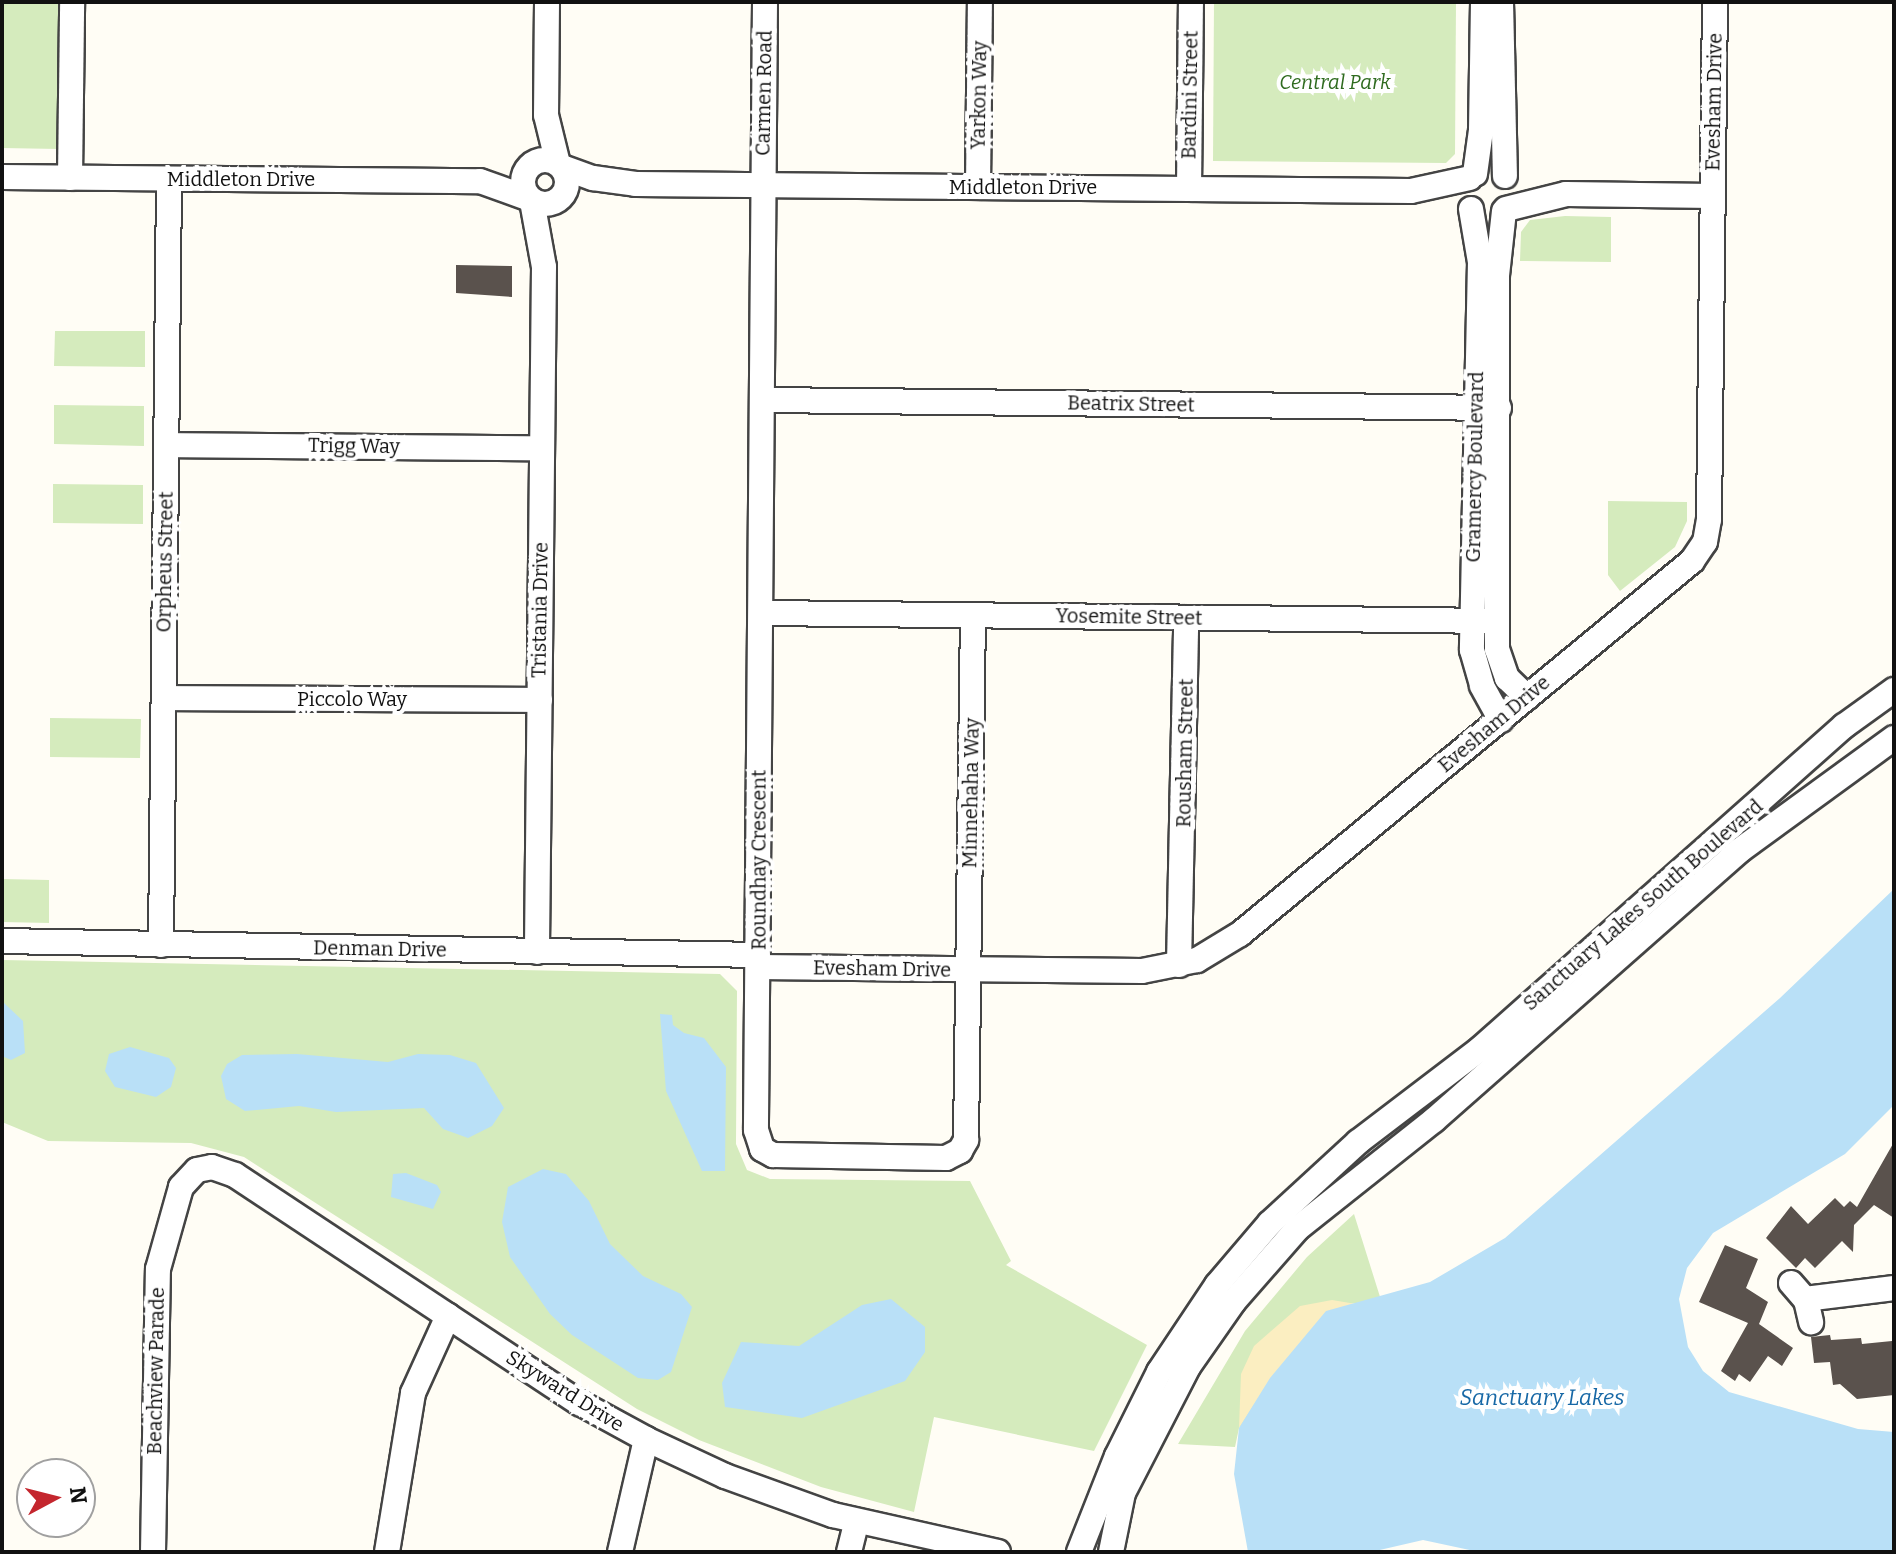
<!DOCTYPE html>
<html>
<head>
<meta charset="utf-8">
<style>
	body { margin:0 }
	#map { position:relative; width:1896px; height:1554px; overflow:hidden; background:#fffdf5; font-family:Bitter,serif }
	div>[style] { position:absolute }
	.green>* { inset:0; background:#d5ebbd }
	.sand>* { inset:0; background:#fbeec1 }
	.water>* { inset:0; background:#b9e0f7 }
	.building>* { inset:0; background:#5a524d }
	.roads { filter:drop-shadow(2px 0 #444) drop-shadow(-2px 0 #444) drop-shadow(0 2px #444) drop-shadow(0 -2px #444) }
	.minor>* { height:24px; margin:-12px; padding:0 12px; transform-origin:12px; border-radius:12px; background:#fff }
	.minor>.ring { margin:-12px; padding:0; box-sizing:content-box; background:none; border:24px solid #fff; border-radius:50% }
	span { translate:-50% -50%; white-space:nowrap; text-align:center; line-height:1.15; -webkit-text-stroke:8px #fff; paint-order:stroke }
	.park-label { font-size:20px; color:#2f6b1f; font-style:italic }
	.street-label { font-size:20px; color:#111 }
	.water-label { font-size:22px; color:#1768a6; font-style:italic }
	.frame { position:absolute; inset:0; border:4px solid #111; pointer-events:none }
	.north { position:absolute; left:16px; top:1458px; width:80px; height:80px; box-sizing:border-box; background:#fff; border:2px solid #a0a0a0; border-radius:50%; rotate:83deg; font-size:22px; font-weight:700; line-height:32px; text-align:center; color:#111 }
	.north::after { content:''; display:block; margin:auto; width:28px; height:36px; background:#c4262e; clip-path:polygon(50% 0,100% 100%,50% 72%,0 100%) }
</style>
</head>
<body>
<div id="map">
	<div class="green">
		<i style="clip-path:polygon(2px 2px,61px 2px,59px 149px,2px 148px)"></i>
		<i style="clip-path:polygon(1214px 2px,1456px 2px,1455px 154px,1446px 163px,1213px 161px)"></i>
		<i style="clip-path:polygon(1565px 216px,1611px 217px,1611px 262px,1520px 261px,1521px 232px,1530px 220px)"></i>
		<i style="clip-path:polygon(55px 331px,145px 331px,145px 367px,54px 366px)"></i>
		<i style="clip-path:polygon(54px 405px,144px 406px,144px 446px,54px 444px)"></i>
		<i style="clip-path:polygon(53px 484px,143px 485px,143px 524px,53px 523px)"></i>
		<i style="clip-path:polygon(1608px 501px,1687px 502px,1687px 521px,1675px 547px,1620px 591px,1608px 575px)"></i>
		<i style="clip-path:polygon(50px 718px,141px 719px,140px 758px,50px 757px)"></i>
		<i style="clip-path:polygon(2px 879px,49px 880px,49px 923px,2px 922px)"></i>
		<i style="clip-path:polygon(2px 960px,720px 974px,737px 991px,736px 1144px,747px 1170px,770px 1179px,970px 1181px,1011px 1261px,1006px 1265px,1147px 1345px,1094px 1451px,934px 1417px,914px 1512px,821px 1487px,699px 1440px,637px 1409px,244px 1157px,191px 1143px,48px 1141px,2px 1122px)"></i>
		<i style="clip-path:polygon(1354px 1214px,1381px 1300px,1349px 1304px,1239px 1428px,1235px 1447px,1178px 1444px,1245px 1331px,1307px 1257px)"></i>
	</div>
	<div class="sand">
		<i style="clip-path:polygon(1332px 1300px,1356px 1304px,1326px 1312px,1271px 1378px,1239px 1428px,1241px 1374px,1254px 1346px,1300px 1306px)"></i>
	</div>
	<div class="water">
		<i style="clip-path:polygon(1894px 889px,1894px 1105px,1845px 1154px,1713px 1233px,1687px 1268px,1679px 1299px,1688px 1347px,1703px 1371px,1729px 1392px,1858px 1429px,1894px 1432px,1894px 1552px,1479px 1552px,1423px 1540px,1371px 1552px,1248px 1552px,1234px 1474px,1239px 1428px,1270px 1378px,1326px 1311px,1430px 1282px,1505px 1238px,1780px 998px)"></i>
		<i style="clip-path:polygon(2px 1001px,23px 1021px,25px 1053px,11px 1060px,2px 1056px)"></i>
		<i style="clip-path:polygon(660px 1014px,672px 1015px,673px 1025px,684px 1033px,704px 1038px,726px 1067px,725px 1171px,702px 1171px,666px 1091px)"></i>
		<i style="clip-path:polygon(130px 1047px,169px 1058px,176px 1068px,171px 1087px,156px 1097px,115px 1087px,105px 1071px,109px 1054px)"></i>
		<i style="clip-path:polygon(297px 1054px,388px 1062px,418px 1054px,450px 1055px,476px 1063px,504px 1108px,492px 1126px,468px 1138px,443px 1129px,424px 1108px,336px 1112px,299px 1106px,245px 1111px,226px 1099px,221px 1076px,227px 1064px,242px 1055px)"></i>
		<i style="clip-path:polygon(543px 1169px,566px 1174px,589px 1201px,610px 1244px,643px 1276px,681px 1294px,692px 1307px,671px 1372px,658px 1380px,638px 1378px,572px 1335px,550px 1314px,510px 1257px,502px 1222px,508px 1187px)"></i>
		<i style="clip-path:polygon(406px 1173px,437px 1185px,441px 1192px,433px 1209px,391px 1197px,393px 1174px)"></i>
		<i style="clip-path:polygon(891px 1299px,925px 1327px,925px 1352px,905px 1381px,802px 1418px,725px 1407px,722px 1383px,741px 1342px,799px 1346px,862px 1305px)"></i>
	</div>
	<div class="building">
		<i style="clip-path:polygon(456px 265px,512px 266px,512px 297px,456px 293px)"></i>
		<i style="clip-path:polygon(1894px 1142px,1894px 1218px,1874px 1205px,1854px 1225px,1853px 1252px,1842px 1241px,1815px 1268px,1805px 1258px,1796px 1268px,1766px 1238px,1791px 1206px,1808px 1224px,1835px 1198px,1844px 1207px,1850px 1201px,1857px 1207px)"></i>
		<i style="clip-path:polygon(1725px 1245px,1758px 1259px,1746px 1288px,1768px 1302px,1759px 1324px,1793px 1348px,1782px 1366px,1768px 1356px,1750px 1382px,1739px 1374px,1735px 1381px,1721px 1371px,1748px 1323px,1699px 1302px)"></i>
		<i style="clip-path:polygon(1830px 1335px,1831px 1340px,1861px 1338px,1862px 1344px,1892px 1341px,1894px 1395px,1857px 1399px,1840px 1384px,1833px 1385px,1830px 1362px,1814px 1363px,1811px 1337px)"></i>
	</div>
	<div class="roads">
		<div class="minor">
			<i style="left:547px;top:2px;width:113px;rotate:90.5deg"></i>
			<i style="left:546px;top:115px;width:50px;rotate:76.2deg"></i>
			<i style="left:765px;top:2px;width:1128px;rotate:90.46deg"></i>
			<i style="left:756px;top:1130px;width:20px;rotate:72deg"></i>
			<i style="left:762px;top:1149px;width:13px;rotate:29deg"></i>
			<i style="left:773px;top:1155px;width:173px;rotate:1deg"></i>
			<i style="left:946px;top:1158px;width:16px;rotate:-27deg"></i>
			<i style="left:960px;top:1151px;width:13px;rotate:-61deg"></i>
			<i style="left:966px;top:1140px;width:525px;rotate:-89.24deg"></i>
			<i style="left:1501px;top:2px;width:174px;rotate:88.7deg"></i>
			<i class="ring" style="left:523px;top:160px;width:20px;height:20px"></i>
			<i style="left:562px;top:167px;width:33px;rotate:20deg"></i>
			<i style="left:593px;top:178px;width:43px;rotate:7.9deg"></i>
			<i style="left:636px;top:184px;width:775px;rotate:0.52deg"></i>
			<i style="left:1411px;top:191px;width:60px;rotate:-12.4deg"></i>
			<i style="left:1475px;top:174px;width:44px;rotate:-82.2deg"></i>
			<i style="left:1481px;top:130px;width:128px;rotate:-89.1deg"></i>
			<i style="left:2px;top:177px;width:478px;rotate:0.5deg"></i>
			<i style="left:480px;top:181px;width:53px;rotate:19.8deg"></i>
			<i style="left:70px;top:178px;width:176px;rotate:-89.3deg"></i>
			<i style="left:978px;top:187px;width:185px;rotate:-89.4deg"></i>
			<i style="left:1189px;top:189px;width:187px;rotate:-89.4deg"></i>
			<i style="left:532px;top:201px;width:67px;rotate:79.7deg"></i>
			<i style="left:544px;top:267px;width:685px;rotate:90.59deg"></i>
			<i style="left:1471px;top:209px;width:54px;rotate:80.4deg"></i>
			<i style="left:1480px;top:262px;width:388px;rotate:91.2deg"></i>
			<i style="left:1472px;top:650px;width:37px;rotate:74deg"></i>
			<i style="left:1482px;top:686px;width:39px;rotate:61deg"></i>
			<i style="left:1506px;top:209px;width:62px;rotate:-14deg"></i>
			<i style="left:1566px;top:194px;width:147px;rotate:0.8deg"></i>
			<i style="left:1504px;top:211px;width:64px;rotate:96.2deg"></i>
			<i style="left:1497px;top:275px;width:374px;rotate:90deg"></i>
			<i style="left:1497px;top:649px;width:31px;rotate:71deg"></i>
			<i style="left:1507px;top:678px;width:28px;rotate:44deg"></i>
			<i style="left:763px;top:400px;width:736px;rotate:0.62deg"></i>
			<i style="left:167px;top:445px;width:375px;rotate:0.5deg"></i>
			<i style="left:761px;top:613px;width:736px;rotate:0.62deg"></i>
			<i style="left:164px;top:698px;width:376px;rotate:0.3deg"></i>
			<i style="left:2px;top:941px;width:756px;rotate:1.06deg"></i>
			<i style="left:161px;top:945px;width:766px;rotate:-89.4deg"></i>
			<i style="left:1179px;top:965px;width:347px;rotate:-88.8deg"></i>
			<i style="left:758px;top:967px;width:384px;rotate:0.6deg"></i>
			<i style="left:1142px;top:971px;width:56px;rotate:-11.3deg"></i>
			<i style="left:1197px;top:960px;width:50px;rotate:-31.2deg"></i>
			<i style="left:1240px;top:934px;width:586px;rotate:-39.53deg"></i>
			<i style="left:1692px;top:561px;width:23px;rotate:-56deg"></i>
			<i style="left:1705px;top:542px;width:23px;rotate:-80deg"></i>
			<i style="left:1709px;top:519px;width:517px;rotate:-89.34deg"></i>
			<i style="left:1791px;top:1283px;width:23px;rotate:49deg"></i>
			<i style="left:1806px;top:1300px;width:23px;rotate:77deg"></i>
			<i style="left:1805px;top:1299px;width:90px;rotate:-7deg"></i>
			<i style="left:153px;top:1552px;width:283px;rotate:-89deg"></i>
			<i style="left:158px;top:1269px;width:85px;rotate:-74.3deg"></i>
			<i style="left:181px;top:1187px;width:23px;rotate:-47deg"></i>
			<i style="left:197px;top:1170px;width:15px;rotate:-11deg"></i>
			<i style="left:212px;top:1167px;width:24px;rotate:19deg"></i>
			<i style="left:235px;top:1175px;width:414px;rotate:33.5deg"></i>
			<i style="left:580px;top:1403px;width:75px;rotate:28.6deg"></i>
			<i style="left:646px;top:1439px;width:87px;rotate:25.1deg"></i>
			<i style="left:725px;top:1476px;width:115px;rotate:19.9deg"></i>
			<i style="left:833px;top:1515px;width:169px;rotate:12.6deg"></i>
			<i style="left:387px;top:1552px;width:161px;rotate:-80.7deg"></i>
			<i style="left:413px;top:1393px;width:85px;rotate:-65.6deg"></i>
			<i style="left:620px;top:1552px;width:116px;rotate:-77deg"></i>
			<i style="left:849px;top:1552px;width:32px;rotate:-76deg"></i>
			<i style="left:1079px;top:1552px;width:103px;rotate:-68.4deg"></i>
			<i style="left:1117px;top:1456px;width:94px;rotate:-63.4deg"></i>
			<i style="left:1159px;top:1372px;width:105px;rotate:-56.3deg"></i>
			<i style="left:1217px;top:1285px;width:82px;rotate:-49.5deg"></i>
			<i style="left:1270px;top:1223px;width:120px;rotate:-42.6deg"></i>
			<i style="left:1358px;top:1142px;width:153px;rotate:-37.3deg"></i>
			<i style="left:1480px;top:1049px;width:487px;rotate:-41.6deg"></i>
			<i style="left:1844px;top:726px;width:62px;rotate:-35.8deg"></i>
			<i style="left:1111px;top:1552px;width:60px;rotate:-78.5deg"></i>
			<i style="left:1123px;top:1493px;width:142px;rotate:-62.7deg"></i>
			<i style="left:1188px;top:1367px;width:80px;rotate:-55.1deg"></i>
			<i style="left:1234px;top:1301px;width:96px;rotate:-48.8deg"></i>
			<i style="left:1297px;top:1229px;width:175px;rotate:-38.5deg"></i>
			<i style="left:1434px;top:1120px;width:407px;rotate:-41.4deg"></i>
			<i style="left:1739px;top:851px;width:192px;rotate:-36.1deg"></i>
		</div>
	</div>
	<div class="park-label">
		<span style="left:1335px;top:82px">Central Park</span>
	</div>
	<div class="street-label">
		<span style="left:764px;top:93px;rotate:-89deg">Carmen Road</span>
		<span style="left:979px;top:95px;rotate:-89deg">Yarkon Way</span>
		<span style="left:1190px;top:95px;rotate:-89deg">Bardini Street</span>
		<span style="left:1714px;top:102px;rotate:-89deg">Evesham Drive</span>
		<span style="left:241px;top:179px">Middleton Drive</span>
		<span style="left:1023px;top:187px">Middleton Drive</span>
		<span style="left:1131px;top:404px;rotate:1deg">Beatrix Street</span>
		<span style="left:354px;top:446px;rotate:1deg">Trigg Way</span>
		<span style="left:1475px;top:467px;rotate:-89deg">Gramercy Boulevard</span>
		<span style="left:165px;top:562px;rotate:-89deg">Orpheus Street</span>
		<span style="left:540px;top:610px;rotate:-89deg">Tristania Drive</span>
		<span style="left:1129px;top:617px;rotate:1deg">Yosemite Street</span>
		<span style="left:352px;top:699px">Piccolo Way</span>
		<span style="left:1494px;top:724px;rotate:-40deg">Evesham Drive</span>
		<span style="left:1185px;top:753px;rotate:-89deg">Rousham Street</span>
		<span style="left:971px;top:793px;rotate:-89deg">Minnehaha Way</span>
		<span style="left:759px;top:860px;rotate:-90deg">Roundhay Crescent</span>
		<span style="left:1643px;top:905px;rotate:-41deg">Sanctuary Lakes South Boulevard</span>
		<span style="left:380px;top:949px;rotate:1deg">Denman Drive</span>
		<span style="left:882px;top:969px;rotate:1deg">Evesham Drive</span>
		<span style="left:156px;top:1371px;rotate:-89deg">Beachview Parade</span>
		<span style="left:565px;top:1391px;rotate:32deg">Skyward Drive</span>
	</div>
	<div class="water-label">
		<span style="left:1542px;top:1398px">Sanctuary Lakes</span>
	</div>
	<div class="frame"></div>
	<div class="north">N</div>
</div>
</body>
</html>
